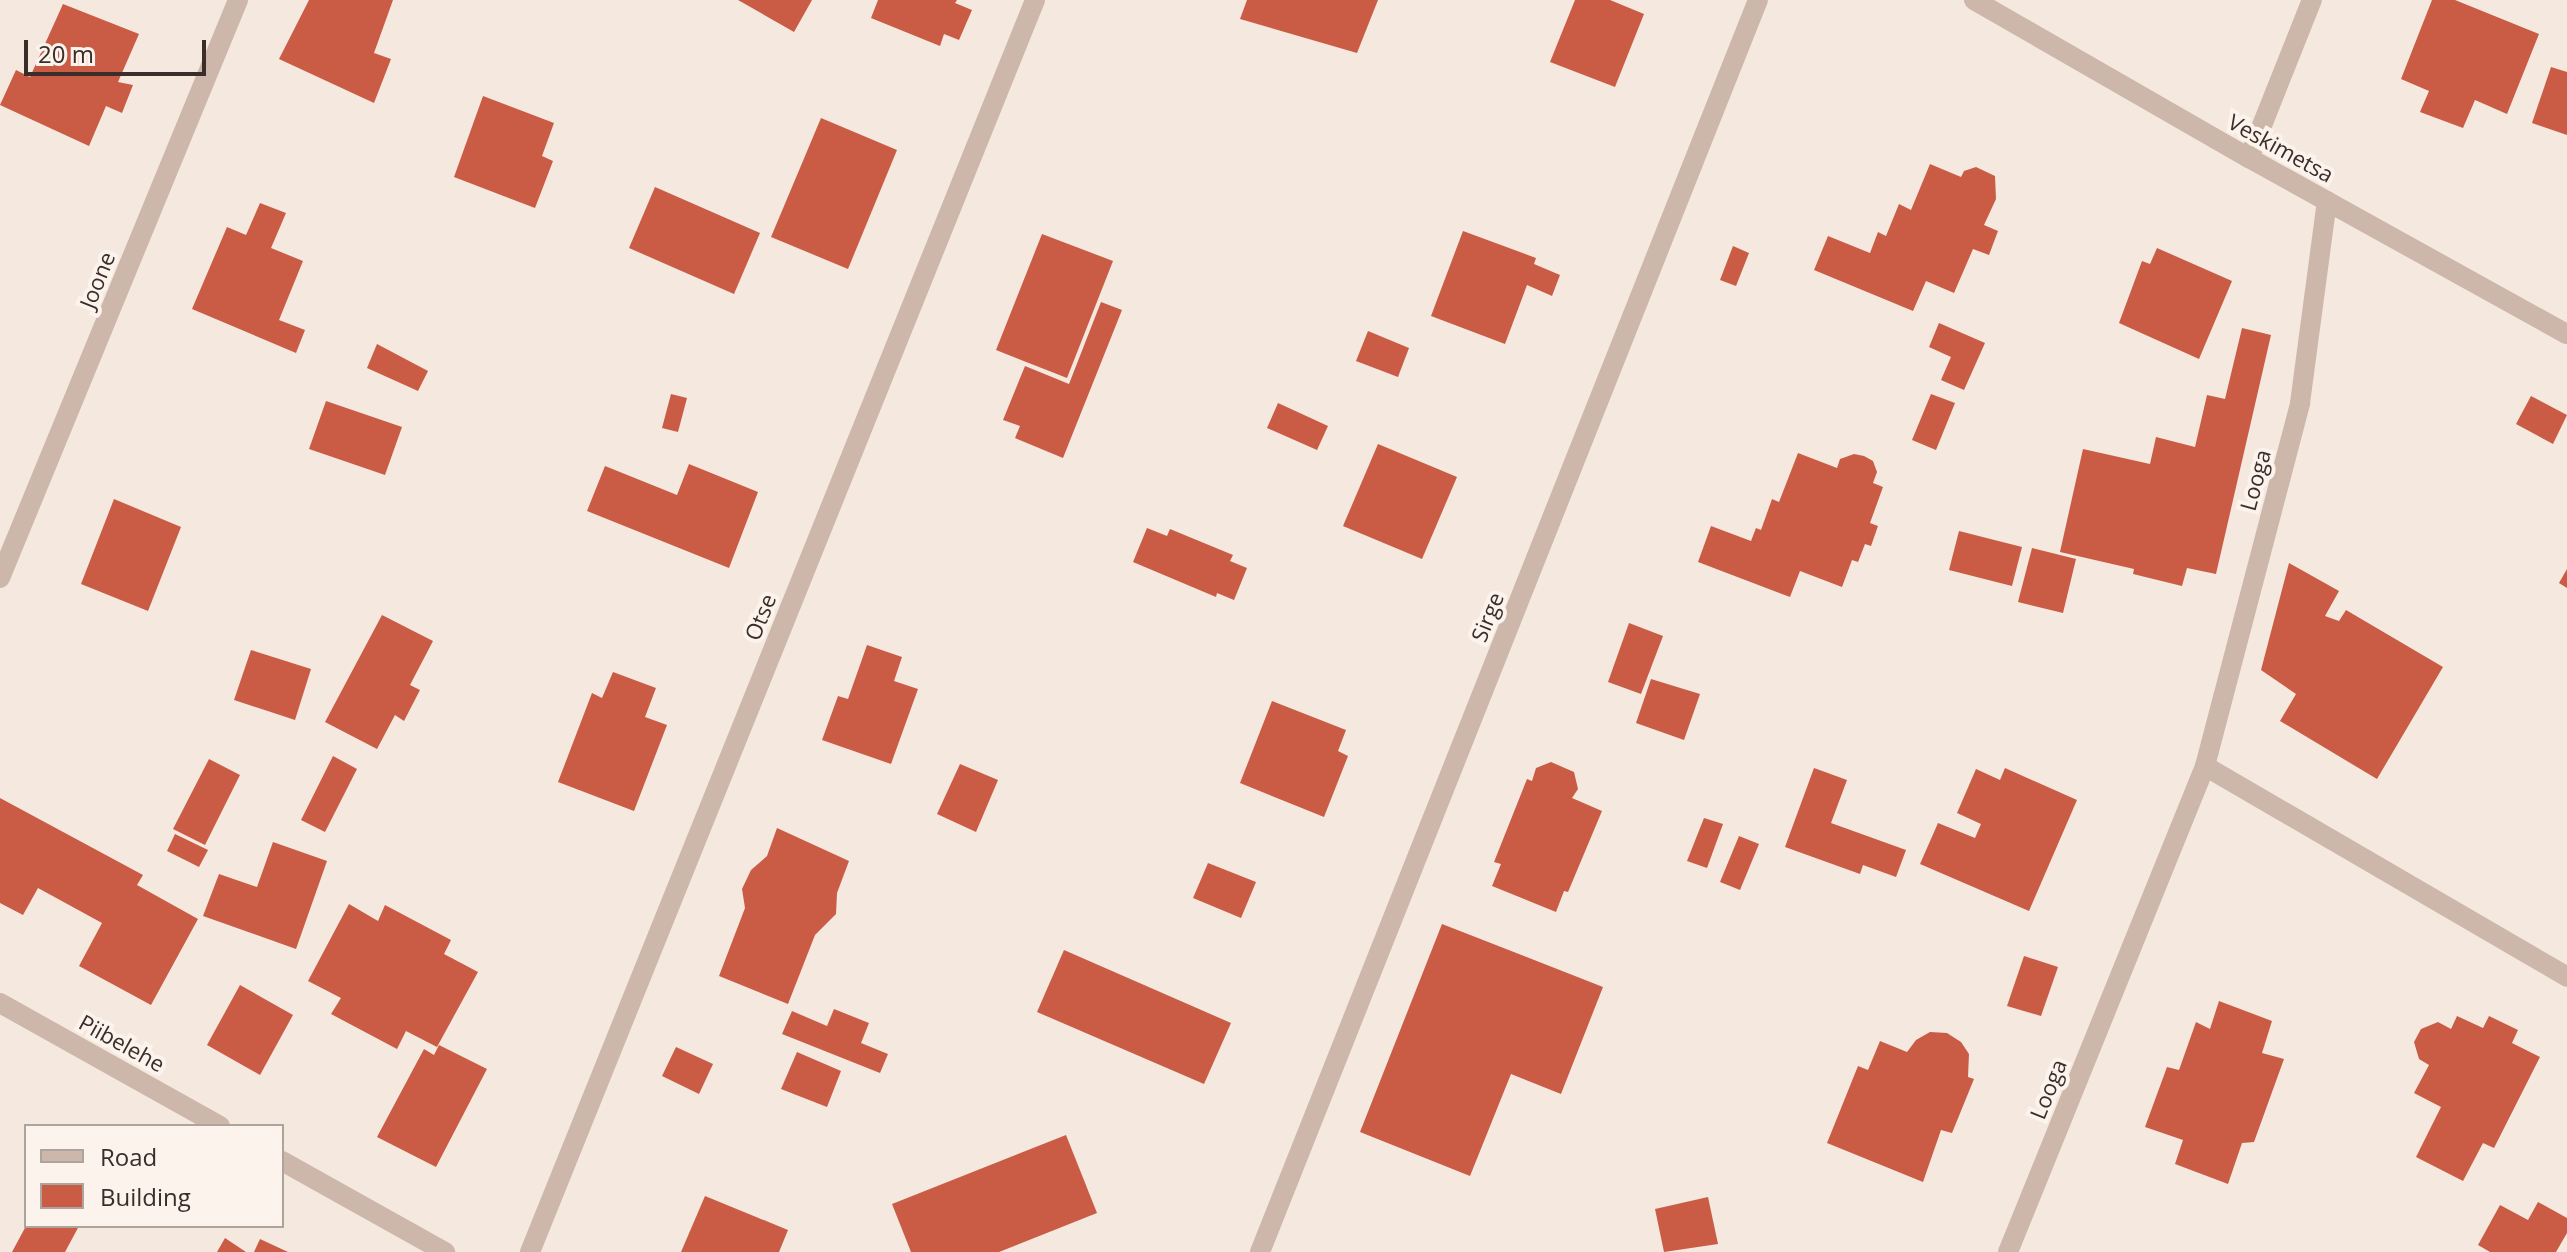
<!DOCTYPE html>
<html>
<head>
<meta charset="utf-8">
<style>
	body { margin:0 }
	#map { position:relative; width:2567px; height:1252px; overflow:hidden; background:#f4e8df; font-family:"Open Sans",sans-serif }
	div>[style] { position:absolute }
	.building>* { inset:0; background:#ca5c46 }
	.minor>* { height:20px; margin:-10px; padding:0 10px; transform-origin:10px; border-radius:10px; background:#cdb7aa }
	span { translate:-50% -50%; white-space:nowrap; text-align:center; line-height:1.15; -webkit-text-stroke:8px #fbf3ec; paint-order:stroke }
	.street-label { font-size:22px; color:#3a2d2a }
	.legend { position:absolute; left:24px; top:1124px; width:260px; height:104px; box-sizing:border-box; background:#fbf3ec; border:2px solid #aea49e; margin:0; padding:10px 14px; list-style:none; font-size:24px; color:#3a2d2a }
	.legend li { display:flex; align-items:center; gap:16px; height:40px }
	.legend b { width:40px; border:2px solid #aea49e }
	.scale { position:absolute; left:24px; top:40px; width:182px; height:36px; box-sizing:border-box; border:4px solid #3a2d2a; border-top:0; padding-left:10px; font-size:24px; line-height:28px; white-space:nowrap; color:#3a2d2a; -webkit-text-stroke:6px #fbf3ec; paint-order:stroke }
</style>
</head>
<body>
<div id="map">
	<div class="building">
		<i style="clip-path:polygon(309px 0,393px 0,374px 53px,391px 59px,374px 103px,279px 59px)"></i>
		<i style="clip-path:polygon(738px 0,812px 0,794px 32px)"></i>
		<i style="clip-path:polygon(878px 0,957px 0,955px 3px,972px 10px,959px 40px,944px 34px,940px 46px,871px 18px)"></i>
		<i style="clip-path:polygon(1247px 0,1378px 0,1357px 53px,1240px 19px)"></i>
		<i style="clip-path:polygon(1575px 0,1610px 0,1644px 14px,1615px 87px,1550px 62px)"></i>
		<i style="clip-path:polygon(2432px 0,2455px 0,2539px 34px,2507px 114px,2475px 100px,2463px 128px,2420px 112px,2429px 91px,2401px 79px)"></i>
		<i style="clip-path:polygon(63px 4px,139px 34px,118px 82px,133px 85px,122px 113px,106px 106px,89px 146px,0 105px,16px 70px,30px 77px)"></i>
		<i style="clip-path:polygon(2551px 67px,2567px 72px,2567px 135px,2532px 123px)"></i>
		<i style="clip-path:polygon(483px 96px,554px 123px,542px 156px,553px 161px,535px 208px,454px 177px)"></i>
		<i style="clip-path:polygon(821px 118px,897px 150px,848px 269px,771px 237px)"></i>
		<i style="clip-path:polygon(1930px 164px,1961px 177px,1964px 171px,1976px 167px,1995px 176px,1996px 199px,1984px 225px,1998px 231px,1989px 255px,1973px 249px,1954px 293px,1926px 281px,1913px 311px,1814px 270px,1828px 236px,1870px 253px,1878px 232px,1886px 236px,1899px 204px,1911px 210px)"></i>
		<i style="clip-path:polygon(655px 187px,760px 233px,734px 294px,629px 248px)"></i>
		<i style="clip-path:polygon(260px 203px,286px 213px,271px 248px,303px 261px,279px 320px,305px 330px,296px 353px,192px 309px,227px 227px,246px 235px)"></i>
		<i style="clip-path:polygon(1463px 231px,1536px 258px,1534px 264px,1560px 275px,1552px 296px,1527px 285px,1505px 344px,1431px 316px)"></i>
		<i style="clip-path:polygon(1042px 234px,1113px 261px,1067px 378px,996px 350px)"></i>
		<i style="clip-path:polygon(1733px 246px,1749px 253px,1736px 286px,1720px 280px)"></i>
		<i style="clip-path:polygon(2157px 248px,2232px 281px,2199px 359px,2119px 323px,2142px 261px,2150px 264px)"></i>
		<i style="clip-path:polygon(1101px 302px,1122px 310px,1063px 458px,1015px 438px,1020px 426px,1003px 420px,1025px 366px,1069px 384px)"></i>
		<i style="clip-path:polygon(1939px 323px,1985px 343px,1964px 390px,1941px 380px,1951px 357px,1929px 347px)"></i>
		<i style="clip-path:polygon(2242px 328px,2271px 335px,2216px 574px,2187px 568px,2182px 586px,2133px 574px,2134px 569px,2060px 552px,2083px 449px,2150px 464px,2156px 437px,2195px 447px,2207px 395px,2225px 399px)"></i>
		<i style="clip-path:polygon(1368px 331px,1409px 348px,1398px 377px,1356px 361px)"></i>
		<i style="clip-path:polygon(377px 344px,428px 371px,418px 391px,367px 368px)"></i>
		<i style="clip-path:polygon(671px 394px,687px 398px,678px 432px,662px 428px)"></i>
		<i style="clip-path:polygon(1931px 394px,1955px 403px,1936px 450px,1912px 440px)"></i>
		<i style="clip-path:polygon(2531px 396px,2567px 415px,2553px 444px,2516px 424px)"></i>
		<i style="clip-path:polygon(326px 401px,402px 427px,385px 475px,309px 449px)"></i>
		<i style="clip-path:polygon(1278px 403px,1328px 426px,1317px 450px,1267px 428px)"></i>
		<i style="clip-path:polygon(1378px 444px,1457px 477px,1422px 559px,1343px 526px)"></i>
		<i style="clip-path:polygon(1798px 453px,1837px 468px,1840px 459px,1854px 454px,1864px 456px,1873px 461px,1877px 472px,1873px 483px,1883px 487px,1870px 523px,1878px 526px,1871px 546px,1865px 544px,1858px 562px,1852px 560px,1842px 587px,1800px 571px,1790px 597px,1698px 562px,1711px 526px,1751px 541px,1756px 528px,1761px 530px,1772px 499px,1779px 502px)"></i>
		<i style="clip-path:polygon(689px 464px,758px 492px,729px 568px,587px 511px,605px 466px,677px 495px)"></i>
		<i style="clip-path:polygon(114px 499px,181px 527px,148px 611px,81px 584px)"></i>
		<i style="clip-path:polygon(1147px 528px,1167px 536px,1170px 529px,1233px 555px,1230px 561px,1247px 568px,1234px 600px,1217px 593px,1216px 597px,1133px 562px)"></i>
		<i style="clip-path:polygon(1959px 531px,2022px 547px,2012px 586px,1949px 570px)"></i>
		<i style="clip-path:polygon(2032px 548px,2076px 559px,2063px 613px,2018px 602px)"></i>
		<i style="clip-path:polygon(2289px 563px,2339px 591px,2325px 616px,2339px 621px,2346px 610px,2443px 667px,2377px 779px,2280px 721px,2296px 694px,2261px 670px)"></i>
		<i style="clip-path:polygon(2567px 569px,2567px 588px,2559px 583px)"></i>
		<i style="clip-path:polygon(382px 615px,433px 641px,410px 685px,420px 690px,404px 721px,395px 715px,377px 749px,325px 722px)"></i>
		<i style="clip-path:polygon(1629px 623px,1663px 636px,1641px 694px,1608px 682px)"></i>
		<i style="clip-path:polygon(867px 645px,902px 657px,894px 681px,918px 689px,891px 764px,822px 740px,838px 696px,848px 699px)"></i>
		<i style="clip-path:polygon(251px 650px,311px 669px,295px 720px,234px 700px)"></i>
		<i style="clip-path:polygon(613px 672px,656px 688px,645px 717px,667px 725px,634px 811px,558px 782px,592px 693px,602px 698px)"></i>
		<i style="clip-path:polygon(1651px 679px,1700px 694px,1684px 740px,1636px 723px)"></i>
		<i style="clip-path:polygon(1272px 701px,1346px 730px,1338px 751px,1348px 756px,1324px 817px,1240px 783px)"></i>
		<i style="clip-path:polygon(333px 756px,357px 769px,325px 832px,301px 820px)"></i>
		<i style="clip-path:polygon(209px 759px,240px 775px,205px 845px,173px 829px)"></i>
		<i style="clip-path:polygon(1551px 762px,1574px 772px,1578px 789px,1572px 798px,1602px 811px,1568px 892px,1564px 891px,1556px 912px,1492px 886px,1501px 864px,1494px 862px,1527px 779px,1532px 781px,1536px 768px)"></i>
		<i style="clip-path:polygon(960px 764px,998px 780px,976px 832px,937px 814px)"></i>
		<i style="clip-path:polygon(1814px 768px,1847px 780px,1831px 823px,1906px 850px,1896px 877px,1863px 865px,1860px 874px,1785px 847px)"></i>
		<i style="clip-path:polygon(2005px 768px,2077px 800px,2029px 911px,1920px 864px,1938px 823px,1975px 838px,1981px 824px,1957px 813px,1976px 769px,2000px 780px)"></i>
		<i style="clip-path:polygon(0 798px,143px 875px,137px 885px,198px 919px,151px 1005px,79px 966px,102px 923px,38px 888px,23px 915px,0 903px)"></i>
		<i style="clip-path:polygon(1704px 818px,1723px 824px,1707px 868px,1687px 861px)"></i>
		<i style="clip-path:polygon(777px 828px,849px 861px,837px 893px,836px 914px,815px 935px,788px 1004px,719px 976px,745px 908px,742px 889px,751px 870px,767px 856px)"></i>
		<i style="clip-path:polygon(175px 834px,208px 850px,199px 867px,167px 851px)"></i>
		<i style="clip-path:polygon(1739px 836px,1759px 844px,1740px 890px,1720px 882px)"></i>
		<i style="clip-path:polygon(273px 842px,327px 861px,296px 949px,203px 916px,219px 874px,257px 887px)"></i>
		<i style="clip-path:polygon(1208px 863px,1256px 882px,1241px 918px,1193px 898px)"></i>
		<i style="clip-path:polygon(349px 904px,378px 921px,385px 905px,451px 940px,444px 954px,478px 972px,437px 1047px,406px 1031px,397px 1049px,331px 1014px,341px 998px,308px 981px)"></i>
		<i style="clip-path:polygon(1442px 924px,1603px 987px,1561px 1094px,1511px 1074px,1470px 1176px,1360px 1132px)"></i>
		<i style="clip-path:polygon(1064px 950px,1231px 1023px,1204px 1084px,1037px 1012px)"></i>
		<i style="clip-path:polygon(2024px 956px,2058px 967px,2041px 1016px,2007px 1006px)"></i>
		<i style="clip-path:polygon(240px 985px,293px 1015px,260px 1075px,207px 1045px)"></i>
		<i style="clip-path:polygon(2219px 1001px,2272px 1021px,2262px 1053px,2284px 1059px,2254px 1142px,2242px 1143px,2228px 1184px,2175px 1164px,2183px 1140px,2145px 1127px,2167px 1067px,2179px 1070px,2196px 1022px,2210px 1029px)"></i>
		<i style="clip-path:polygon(834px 1009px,869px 1023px,861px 1043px,888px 1054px,880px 1073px,782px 1034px,792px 1011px,827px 1026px)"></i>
		<i style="clip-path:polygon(2457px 1016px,2483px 1028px,2489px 1016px,2518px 1030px,2512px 1043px,2540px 1057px,2494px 1148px,2483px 1143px,2463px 1181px,2416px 1157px,2441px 1107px,2414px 1093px,2429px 1065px,2419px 1059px,2414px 1042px,2421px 1029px,2438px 1022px,2451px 1029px)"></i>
		<i style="clip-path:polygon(1930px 1032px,1947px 1033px,1961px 1042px,1969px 1054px,1968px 1077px,1974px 1079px,1952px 1133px,1941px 1130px,1923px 1182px,1827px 1143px,1858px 1066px,1868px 1070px,1880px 1041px,1907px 1052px,1916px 1040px)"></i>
		<i style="clip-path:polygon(439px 1045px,487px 1069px,436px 1167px,377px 1137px,424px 1049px,434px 1055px)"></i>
		<i style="clip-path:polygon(676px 1047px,713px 1064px,699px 1094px,662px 1076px)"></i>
		<i style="clip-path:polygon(797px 1052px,841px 1071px,827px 1107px,781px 1089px)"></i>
		<i style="clip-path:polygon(1066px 1135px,1097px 1213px,999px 1252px,911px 1252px,892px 1204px)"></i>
		<i style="clip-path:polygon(705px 1196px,788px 1230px,779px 1252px,681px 1252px)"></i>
		<i style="clip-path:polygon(1708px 1197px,1718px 1244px,1664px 1252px,1655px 1209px)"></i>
		<i style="clip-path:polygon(2538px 1202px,2567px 1218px,2567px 1233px,2556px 1252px,2490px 1252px,2478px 1245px,2500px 1205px,2528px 1220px)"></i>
		<i style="clip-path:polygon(26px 1226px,79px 1226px,65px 1252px,12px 1252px)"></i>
		<i style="clip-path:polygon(225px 1238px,246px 1252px,217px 1252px)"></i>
		<i style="clip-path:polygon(260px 1239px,288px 1252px,254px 1252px)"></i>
	</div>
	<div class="minor">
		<i style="left:1974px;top:0;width:317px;rotate:29.9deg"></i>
		<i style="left:2249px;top:158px;width:363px;rotate:29deg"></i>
		<i style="left:2249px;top:158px;width:170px;rotate:-68.3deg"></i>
		<i style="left:0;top:578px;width:625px;rotate:-67.62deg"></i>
		<i style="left:2205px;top:766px;width:419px;rotate:30.2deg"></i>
		<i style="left:0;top:1003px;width:252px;rotate:29.2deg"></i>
		<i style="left:282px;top:1161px;width:187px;rotate:29.2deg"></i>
		<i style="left:530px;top:1252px;width:1350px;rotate:-68.03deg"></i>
		<i style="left:1260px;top:1252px;width:1347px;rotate:-68.31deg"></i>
		<i style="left:2008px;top:1252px;width:524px;rotate:-67.93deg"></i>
		<i style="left:2205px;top:766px;width:375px;rotate:-75.3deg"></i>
		<i style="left:2300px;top:403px;width:204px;rotate:-82.4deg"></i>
	</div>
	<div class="street-label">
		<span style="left:2281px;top:148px;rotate:29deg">Veskimetsa</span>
		<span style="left:97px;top:280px;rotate:-68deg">Joone</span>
		<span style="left:2255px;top:480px;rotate:-75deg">Looga</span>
		<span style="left:760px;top:617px;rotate:-68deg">Otse</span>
		<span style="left:1487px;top:617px;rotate:-68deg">Sirge</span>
		<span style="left:122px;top:1043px;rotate:29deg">Piibelehe</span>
		<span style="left:2048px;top:1089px;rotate:-68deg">Looga</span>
	</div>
	<ul class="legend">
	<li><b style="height:10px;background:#cdb7aa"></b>Road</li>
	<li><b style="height:22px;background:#ca5c46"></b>Building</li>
	</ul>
	<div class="scale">20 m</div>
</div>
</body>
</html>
